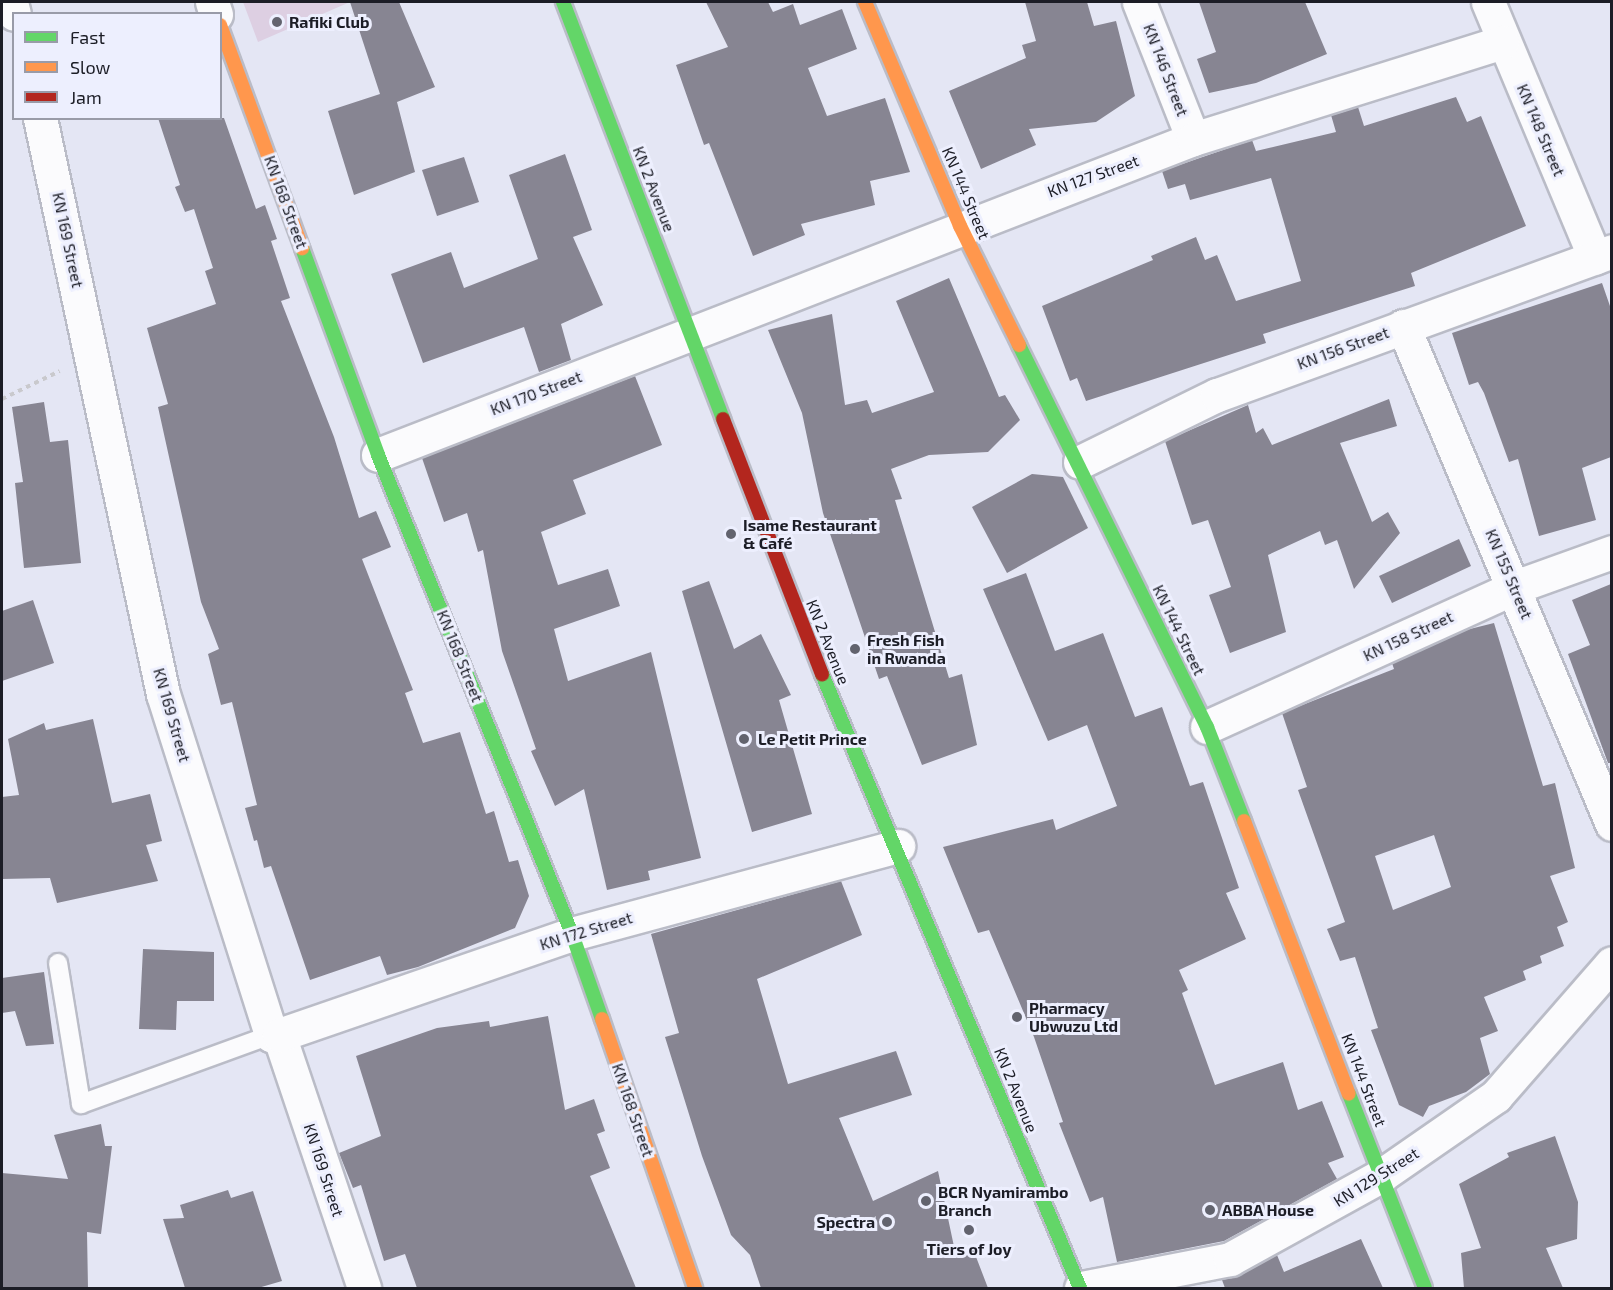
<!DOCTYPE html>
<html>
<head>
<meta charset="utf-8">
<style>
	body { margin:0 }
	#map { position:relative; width:1613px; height:1290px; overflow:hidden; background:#e4e6f4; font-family:"Exo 2",sans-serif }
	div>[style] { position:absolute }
	.green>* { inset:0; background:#ddcfe2 }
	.building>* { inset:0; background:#878592 }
	.path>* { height:4px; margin-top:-2px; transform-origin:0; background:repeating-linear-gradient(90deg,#c9c9cd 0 4.5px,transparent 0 9px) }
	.roads { filter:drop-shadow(2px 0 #babcc7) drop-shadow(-2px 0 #babcc7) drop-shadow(0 2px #babcc7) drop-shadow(0 -2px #babcc7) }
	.lane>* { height:18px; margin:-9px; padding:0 9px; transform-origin:9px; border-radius:9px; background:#fbfbfd }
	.street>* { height:33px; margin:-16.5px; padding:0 16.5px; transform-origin:16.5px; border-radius:16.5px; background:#fbfbfd }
	.fast>* { height:14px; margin:-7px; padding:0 7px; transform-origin:7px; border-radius:7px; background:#63d668 }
	.slow>* { height:14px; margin:-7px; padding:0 7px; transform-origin:7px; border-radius:7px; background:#ff974d }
	.jam>* { height:14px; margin:-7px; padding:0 7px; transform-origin:7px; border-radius:7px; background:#b3261e }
	.dots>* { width:16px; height:16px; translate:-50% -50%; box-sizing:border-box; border:3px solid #edeffe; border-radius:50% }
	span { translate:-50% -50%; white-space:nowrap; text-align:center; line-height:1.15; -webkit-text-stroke:6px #edeffe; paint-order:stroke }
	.poi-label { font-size:16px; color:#1c1d26; font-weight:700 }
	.left { translate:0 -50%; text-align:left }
	.right { translate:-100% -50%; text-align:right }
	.street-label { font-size:16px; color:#1c1d26 }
	.frame { position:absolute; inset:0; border:3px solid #1c1d26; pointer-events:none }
	.legend { position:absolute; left:12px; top:12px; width:210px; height:108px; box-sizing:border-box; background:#edeffe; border:2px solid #999ba8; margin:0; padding:8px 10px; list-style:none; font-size:18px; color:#1c1d26 }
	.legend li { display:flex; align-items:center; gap:12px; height:30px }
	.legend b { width:30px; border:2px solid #999ba8 }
</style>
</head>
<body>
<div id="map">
	<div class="green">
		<i style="clip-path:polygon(243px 2px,350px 2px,258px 42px)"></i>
	</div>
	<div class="building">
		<i style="clip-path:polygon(350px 2px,399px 2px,435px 87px,397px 102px,415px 172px,354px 195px,328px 111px,380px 94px)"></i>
		<i style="clip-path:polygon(706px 2px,768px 2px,773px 12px,793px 4px,800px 25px,842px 9px,857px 49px,808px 68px,827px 116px,885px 98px,910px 172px,870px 181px,875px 205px,801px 224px,805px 235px,753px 256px,709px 143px,704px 145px,676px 65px,728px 47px)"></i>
		<i style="clip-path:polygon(1025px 2px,1087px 2px,1094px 26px,1116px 21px,1135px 96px,1096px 122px,1029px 129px,1036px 145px,981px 169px,949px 91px,1026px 58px,1022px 45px,1036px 41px)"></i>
		<i style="clip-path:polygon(1199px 2px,1305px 2px,1327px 54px,1256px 83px,1209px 93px,1197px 59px,1216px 52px)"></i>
		<i style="clip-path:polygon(1456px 97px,1467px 122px,1481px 116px,1526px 226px,1411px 273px,1415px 286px,1263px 334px,1266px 343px,1086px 401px,1077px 378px,1070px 381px,1042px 306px,1153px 260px,1151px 256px,1196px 237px,1205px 260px,1217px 255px,1236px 301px,1301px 281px,1271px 178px,1190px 200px,1185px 184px,1168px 189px,1162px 171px,1252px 140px,1256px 151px,1336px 132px,1331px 115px,1358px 107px,1364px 126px)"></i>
		<i style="clip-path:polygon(158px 118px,224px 118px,256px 209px,265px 205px,277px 239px,271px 241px,290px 298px,281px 301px,334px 437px,359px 518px,376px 511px,391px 547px,362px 559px,413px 690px,405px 693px,423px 743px,460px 732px,486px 814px,494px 811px,509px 862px,518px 860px,529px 896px,515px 928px,418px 967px,387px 975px,380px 956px,310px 980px,271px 866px,264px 868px,257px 840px,254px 841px,245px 808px,257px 805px,232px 702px,221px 705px,208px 654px,219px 649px,201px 602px,158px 407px,168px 404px,147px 328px,216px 304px,205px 271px,213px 268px,194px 209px,185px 212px,175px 187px,180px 185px)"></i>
		<i style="clip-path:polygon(565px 154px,592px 230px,573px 237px,603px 305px,561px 324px,571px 360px,539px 372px,524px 327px,423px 363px,391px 274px,451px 252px,464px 288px,538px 259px,509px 175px)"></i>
		<i style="clip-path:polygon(464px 157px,479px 202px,437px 216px,422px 170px)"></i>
		<i style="clip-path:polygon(949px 278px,999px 397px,1005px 395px,1020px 420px,988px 452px,929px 455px,891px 469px,902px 499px,895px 500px,949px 678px,962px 674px,977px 745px,922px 765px,887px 676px,879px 679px,823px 513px,802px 413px,768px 330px,832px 314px,845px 405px,867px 400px,872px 413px,934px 392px,896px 301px)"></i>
		<i style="clip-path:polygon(1602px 283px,1611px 309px,1611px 457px,1582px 468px,1596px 520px,1539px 536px,1518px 459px,1509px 462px,1484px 393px,1478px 382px,1469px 385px,1452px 333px)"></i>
		<i style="clip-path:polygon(635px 376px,662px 445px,573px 480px,586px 514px,541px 532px,558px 585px,608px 569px,620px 606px,554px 629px,568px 681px,651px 652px,701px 858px,648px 871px,650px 880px,607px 890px,584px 789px,555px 806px,531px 751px,536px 749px,502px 651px,483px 550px,478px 552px,467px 513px,444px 522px,422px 458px)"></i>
		<i style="clip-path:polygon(1389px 399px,1397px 426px,1340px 443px,1372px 522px,1388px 512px,1400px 533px,1354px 589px,1337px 540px,1325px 545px,1320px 531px,1268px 555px,1286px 632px,1230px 653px,1209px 595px,1231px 587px,1208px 520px,1192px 525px,1165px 441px,1248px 405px,1256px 433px,1263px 428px,1272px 445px)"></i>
		<i style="clip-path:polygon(44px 402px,50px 442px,68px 440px,81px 563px,24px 568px,15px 483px,23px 482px,12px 407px)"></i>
		<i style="clip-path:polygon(1032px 474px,1063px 477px,1088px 528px,1007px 573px,972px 507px)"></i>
		<i style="clip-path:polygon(1459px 539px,1471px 566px,1392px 603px,1379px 576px)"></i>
		<i style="clip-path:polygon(1026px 573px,1055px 651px,1103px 633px,1135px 717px,1162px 707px,1190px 786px,1203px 782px,1239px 888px,1226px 893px,1246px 939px,1179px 970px,1188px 990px,1182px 993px,1215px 1085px,1283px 1062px,1298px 1110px,1322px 1101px,1344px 1157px,1328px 1163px,1337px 1179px,1224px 1241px,1117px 1262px,1103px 1197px,1090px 1202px,1059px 1123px,1063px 1122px,1034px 1037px,989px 930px,978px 933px,943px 847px,1053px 819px,1056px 830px,1117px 806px,1087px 725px,1048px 741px,983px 589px)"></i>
		<i style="clip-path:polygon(709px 581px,734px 649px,761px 634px,791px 695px,779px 700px,812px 814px,752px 832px,682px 591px)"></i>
		<i style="clip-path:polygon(1611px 584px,1611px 763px,1608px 763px,1568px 654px,1590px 645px,1572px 600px)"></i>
		<i style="clip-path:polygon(33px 600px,54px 663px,2px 681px,2px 611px)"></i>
		<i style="clip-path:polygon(evenodd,1494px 623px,1543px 786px,1555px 783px,1575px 868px,1550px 876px,1568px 922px,1557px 927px,1564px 946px,1540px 956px,1542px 963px,1523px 971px,1526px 980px,1484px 997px,1498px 1031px,1480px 1038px,1490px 1074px,1466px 1092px,1429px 1106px,1423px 1117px,1399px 1105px,1371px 1030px,1378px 1028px,1355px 957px,1340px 961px,1327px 929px,1345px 922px,1298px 790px,1307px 787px,1282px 713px,1394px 669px,1392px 663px,1462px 631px,1494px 623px,1434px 835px,1451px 887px,1393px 910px,1375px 856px,1434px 835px)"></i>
		<i style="clip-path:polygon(93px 719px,112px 803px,150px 794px,162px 841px,146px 845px,158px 881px,57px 903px,50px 878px,2px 879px,2px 797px,19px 795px,8px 739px,44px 723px,46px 730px)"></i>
		<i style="clip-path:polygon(841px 881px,862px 935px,757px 979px,788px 1084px,896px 1051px,912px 1095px,839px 1118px,873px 1201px,938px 1171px,956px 1256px,973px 1249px,988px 1288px,761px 1288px,750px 1255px,731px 1235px,702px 1156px,665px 1037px,679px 1033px,651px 934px)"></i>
		<i style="clip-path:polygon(143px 949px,214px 952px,214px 1001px,177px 1001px,176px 1030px,139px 1029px)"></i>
		<i style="clip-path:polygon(44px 972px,54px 1044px,26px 1046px,15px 1011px,2px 1013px,2px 978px)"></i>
		<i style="clip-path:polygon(548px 1016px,565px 1110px,594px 1099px,605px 1131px,597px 1134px,610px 1168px,590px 1176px,636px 1288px,417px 1288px,405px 1254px,384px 1261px,361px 1185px,353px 1188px,339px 1153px,381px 1136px,356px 1056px,437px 1028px,489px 1021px,490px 1027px)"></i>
		<i style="clip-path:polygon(101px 1124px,105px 1146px,112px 1146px,101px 1234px,87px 1232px,88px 1288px,2px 1288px,2px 1173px,68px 1179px,54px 1135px)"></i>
		<i style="clip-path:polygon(1555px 1136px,1578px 1202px,1577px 1239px,1546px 1248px,1563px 1288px,1464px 1288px,1461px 1253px,1481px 1248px,1459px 1184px,1509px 1157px,1507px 1153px)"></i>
		<i style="clip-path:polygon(228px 1190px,231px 1198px,253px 1191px,282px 1281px,258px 1288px,185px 1288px,163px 1219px,184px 1218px,180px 1205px)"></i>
		<i style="clip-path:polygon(1361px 1239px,1383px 1288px,1225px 1288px,1222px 1280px,1277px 1255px,1284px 1272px)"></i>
	</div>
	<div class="path">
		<i style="left:2px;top:399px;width:64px;rotate:-25.8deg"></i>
	</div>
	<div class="roads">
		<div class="lane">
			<i style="left:58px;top:963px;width:143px;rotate:80.7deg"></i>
			<i style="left:81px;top:1104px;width:202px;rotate:-20deg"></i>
		</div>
		<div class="street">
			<i style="left:11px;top:2px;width:12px;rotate:76deg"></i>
			<i style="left:212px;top:2px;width:13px;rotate:72deg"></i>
			<i style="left:1139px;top:2px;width:147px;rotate:68.5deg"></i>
			<i style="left:1488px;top:2px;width:277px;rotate:67.3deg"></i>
			<i style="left:40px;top:118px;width:589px;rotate:77.95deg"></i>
			<i style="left:163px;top:694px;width:358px;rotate:72.4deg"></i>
			<i style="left:271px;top:1035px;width:8px"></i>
			<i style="left:279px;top:1035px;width:267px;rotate:71.4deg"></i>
			<i style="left:1403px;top:326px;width:540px;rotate:67.23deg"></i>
			<i style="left:378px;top:455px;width:874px;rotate:-21.19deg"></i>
			<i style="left:1193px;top:139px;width:324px;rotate:-17.4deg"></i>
			<i style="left:1080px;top:462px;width:153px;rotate:-26.1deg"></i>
			<i style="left:1217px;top:395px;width:420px;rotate:-20deg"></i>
			<i style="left:1207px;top:727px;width:338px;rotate:-24.4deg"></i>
			<i style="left:1515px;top:587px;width:103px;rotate:-19.8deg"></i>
			<i style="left:279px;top:1035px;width:310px;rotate:-19deg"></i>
			<i style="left:572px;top:934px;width:338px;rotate:-15.1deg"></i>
			<i style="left:1081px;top:1288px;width:152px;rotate:-11deg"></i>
			<i style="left:1230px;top:1259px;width:174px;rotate:-28.9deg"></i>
			<i style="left:1382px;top:1175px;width:139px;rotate:-34.7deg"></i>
			<i style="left:1496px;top:1096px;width:176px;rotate:-48.9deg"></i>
		</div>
		<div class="fast">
			<i style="left:563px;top:2px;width:447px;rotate:69deg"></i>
			<i style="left:302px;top:248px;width:221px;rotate:69.8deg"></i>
			<i style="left:378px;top:455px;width:517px;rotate:67.95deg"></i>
			<i style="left:572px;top:934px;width:90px;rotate:70.6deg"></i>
			<i style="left:1019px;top:345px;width:426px;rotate:63.8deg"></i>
			<i style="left:1207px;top:727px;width:101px;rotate:68.5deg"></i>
			<i style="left:822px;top:674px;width:666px;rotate:67.21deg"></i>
			<i style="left:1349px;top:1094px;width:208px;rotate:68.6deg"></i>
		</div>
		<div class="slow">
			<i style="left:865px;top:2px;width:243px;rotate:67deg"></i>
			<i style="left:960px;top:226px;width:133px;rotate:63.6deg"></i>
			<i style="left:220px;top:25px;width:238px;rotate:69.8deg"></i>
			<i style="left:1244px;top:821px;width:292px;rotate:69deg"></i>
			<i style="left:602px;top:1019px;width:285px;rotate:70.9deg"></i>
		</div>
		<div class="jam">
			<i style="left:723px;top:419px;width:274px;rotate:68.8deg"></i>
		</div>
	</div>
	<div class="dots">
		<i style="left:277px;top:22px;background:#62636e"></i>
		<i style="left:731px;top:534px;background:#62636e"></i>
		<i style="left:855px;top:649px;background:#62636e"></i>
		<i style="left:744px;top:739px;background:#62636e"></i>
		<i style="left:1017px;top:1017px;background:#62636e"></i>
		<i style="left:926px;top:1201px;background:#62636e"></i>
		<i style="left:1210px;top:1210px;background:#62636e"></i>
		<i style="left:887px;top:1222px;background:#62636e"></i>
		<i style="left:969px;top:1230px;background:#62636e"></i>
	</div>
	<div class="poi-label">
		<span class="left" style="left:289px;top:22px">Rafiki Club</span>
		<span class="left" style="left:743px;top:534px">Isame Restaurant<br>&amp; Café</span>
		<span class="left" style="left:867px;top:649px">Fresh Fish<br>in Rwanda</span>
		<span class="left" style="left:758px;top:739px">Le Petit Prince</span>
		<span class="left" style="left:1029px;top:1017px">Pharmacy<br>Ubwuzu Ltd</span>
		<span class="left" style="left:938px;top:1201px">BCR Nyamirambo<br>Branch</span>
		<span class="left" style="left:1222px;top:1210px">ABBA House</span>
		<span class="right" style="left:875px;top:1222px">Spectra</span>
		<span style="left:969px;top:1249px">Tiers of Joy</span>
	</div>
	<div class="street-label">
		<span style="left:1166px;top:70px;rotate:69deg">KN 146 Street</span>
		<span style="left:1541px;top:130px;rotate:67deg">KN 148 Street</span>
		<span style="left:1093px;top:176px;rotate:-20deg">KN 127 Street</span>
		<span style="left:654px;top:189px;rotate:69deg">KN 2 Avenue</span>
		<span style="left:966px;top:193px;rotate:67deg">KN 144 Street</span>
		<span style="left:286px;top:202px;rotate:70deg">KN 168 Street</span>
		<span style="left:68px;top:240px;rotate:78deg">KN 169 Street</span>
		<span style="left:1343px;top:348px;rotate:-20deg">KN 156 Street</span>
		<span style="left:536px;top:393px;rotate:-21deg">KN 170 Street</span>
		<span style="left:1509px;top:574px;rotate:67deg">KN 155 Street</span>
		<span style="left:1179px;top:630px;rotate:64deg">KN 144 Street</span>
		<span style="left:1408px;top:636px;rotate:-25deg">KN 158 Street</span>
		<span style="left:828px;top:642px;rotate:68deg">KN 2 Avenue</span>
		<span style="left:460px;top:656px;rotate:68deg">KN 168 Street</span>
		<span style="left:172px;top:715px;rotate:74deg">KN 169 Street</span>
		<span style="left:586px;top:931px;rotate:-17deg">KN 172 Street</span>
		<span style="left:1364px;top:1080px;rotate:69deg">KN 144 Street</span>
		<span style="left:1016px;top:1090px;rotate:68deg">KN 2 Avenue</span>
		<span style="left:633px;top:1110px;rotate:71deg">KN 168 Street</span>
		<span style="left:324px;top:1170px;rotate:72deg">KN 169 Street</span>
		<span style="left:1376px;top:1177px;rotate:-32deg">KN 129 Street</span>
	</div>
	<div class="frame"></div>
	<ul class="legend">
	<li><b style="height:8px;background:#63d668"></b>Fast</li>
	<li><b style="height:8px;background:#ff974d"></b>Slow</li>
	<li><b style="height:8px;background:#b3261e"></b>Jam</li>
	</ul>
</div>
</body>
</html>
